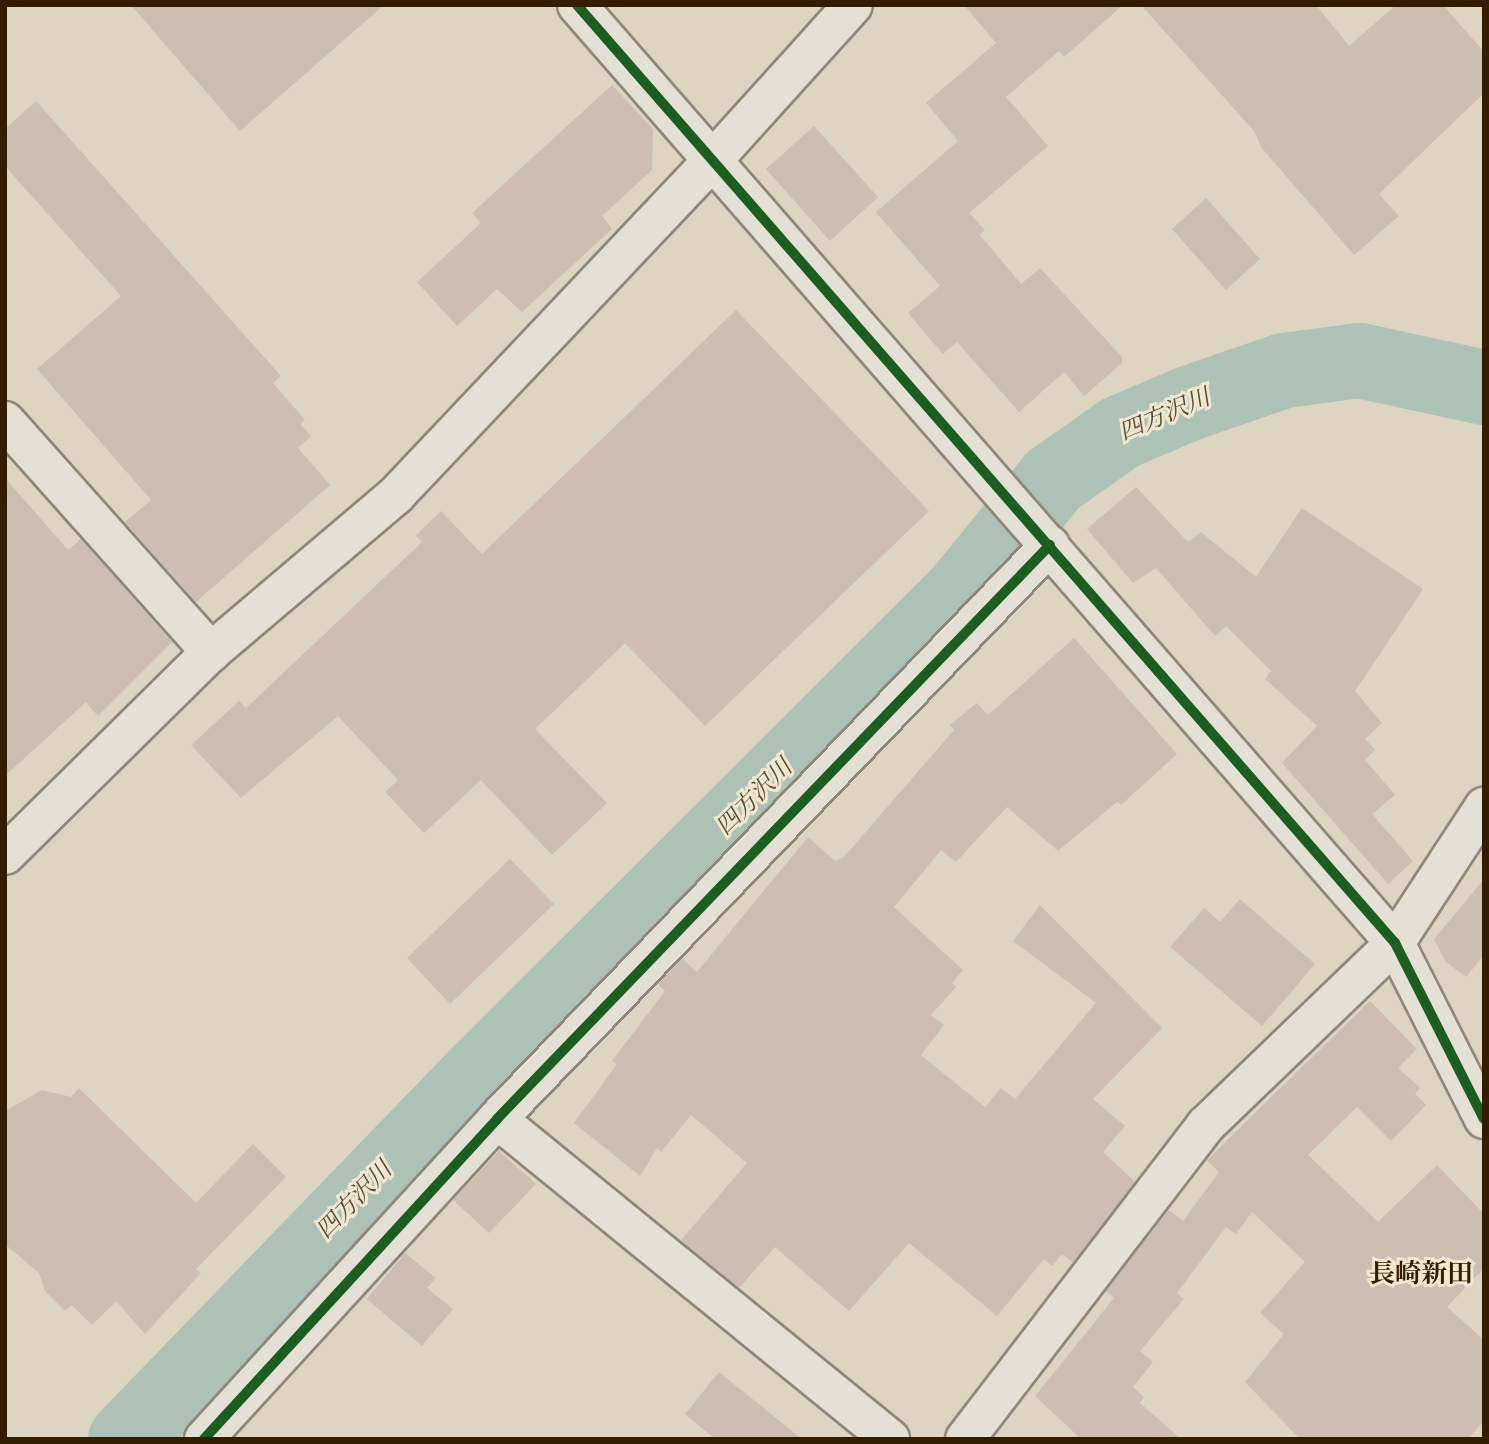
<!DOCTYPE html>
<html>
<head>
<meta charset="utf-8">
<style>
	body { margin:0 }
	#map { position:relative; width:1489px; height:1444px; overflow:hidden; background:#ddd4c1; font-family:"Libre Bodoni","Noto Serif JP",serif }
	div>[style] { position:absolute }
	.river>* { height:75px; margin:-37.5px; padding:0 37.5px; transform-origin:37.5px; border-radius:37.5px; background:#adc1b7 }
	.building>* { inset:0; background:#cdbeb1 }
	.roads { filter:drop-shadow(2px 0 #8f8779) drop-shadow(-2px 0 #8f8779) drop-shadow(0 2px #8f8779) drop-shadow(0 -2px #8f8779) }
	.street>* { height:38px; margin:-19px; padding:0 19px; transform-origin:19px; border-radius:19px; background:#e5e0d6 }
	.secondary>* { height:38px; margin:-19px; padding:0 19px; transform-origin:19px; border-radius:19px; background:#e5e0d6 }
	.cycleway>* { height:10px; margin:-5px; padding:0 5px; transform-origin:5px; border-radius:5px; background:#1b5e20 }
	span { translate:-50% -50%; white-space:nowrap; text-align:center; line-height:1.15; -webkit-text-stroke:6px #f1e6cf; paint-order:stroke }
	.water-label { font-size:24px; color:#514c36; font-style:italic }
	.quarter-label { font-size:26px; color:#331d00; font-weight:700 }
	.frame { position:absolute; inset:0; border:7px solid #331d00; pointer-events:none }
</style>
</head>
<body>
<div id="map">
	<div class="river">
		<i style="left:125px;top:1439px;width:506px;rotate:-45.96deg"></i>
		<i style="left:477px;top:1075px;width:682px;rotate:-44.94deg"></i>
		<i style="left:960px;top:593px;width:146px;rotate:-50.8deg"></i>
		<i style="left:1052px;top:480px;width:83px;rotate:-35.2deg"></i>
		<i style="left:1120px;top:432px;width:74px;rotate:-23.1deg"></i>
		<i style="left:1188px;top:403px;width:102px;rotate:-19deg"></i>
		<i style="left:1284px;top:370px;width:76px;rotate:-7.6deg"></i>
		<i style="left:1359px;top:360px;width:128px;rotate:12.2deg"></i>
	</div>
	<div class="building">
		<i style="clip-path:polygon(131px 5px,384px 5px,240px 131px)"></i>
		<i style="clip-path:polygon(964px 5px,1123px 5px,1064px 57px,1059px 51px,1006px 97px,1048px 146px,969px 213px,985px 230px,980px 235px,1021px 284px,1040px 268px,1122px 357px,1122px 363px,1084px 396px,1064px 372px,1019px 412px,957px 342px,943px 354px,908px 313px,940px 286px,876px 212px,958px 141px,926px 103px,996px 43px)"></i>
		<i style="clip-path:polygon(1141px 5px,1316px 5px,1349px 46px,1396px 5px,1443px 5px,1484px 52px,1484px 93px,1379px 194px,1399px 216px,1354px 255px,1261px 147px,1254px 131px)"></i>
		<i style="clip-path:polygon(612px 85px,653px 129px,652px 170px,602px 216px,612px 229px,522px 312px,497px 289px,457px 326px,417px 282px,481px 223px,472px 213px)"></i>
		<i style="clip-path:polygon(36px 101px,281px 376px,273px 383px,305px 420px,300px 424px,311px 436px,298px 448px,330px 485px,196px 602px,125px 522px,151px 500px,37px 369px,121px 296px,5px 166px,5px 129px)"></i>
		<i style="clip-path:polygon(814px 126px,878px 197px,830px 241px,766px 169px)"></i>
		<i style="clip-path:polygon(1206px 198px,1260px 259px,1226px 290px,1172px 229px)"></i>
		<i style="clip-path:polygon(736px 310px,929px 511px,705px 726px,625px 643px,535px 729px,607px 803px,552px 855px,481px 780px,424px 833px,385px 792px,398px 780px,338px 716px,241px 798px,191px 745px,239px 701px,246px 708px,422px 542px,416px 535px,441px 511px,482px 554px)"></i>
		<i style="clip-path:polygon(5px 478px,68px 550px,81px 539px,172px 642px,98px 716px,86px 702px,5px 776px)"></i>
		<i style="clip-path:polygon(1136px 487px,1188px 542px,1201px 532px,1256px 577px,1302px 508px,1423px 589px,1355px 691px,1382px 723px,1365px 739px,1375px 750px,1365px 760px,1395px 795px,1372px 814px,1413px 861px,1388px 884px,1282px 763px,1317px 726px,1265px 679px,1271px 671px,1226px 626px,1215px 636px,1156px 568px,1133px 583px,1087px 529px)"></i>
		<i style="clip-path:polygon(1074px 638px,1177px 754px,1121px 805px,1117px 802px,1058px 851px,1007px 807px,956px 862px,941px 850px,894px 907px,963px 970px,952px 983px,956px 987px,931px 1015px,944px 1025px,921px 1055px,985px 1107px,1001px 1088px,1015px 1099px,1096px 1003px,1013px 941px,1040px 905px,1162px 1028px,1093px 1099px,1125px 1126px,1103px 1152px,1135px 1182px,1073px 1263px,1062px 1254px,1052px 1266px,1044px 1259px,997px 1316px,909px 1243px,849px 1311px,775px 1247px,739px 1288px,681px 1240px,747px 1163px,691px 1115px,661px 1152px,657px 1148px,640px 1176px,574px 1123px,617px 1064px,612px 1061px,665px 991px,658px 984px,682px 958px,697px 972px,808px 837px,835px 861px,844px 857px,954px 730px,950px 725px,977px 703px,988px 715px)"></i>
		<i style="clip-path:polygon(510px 859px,554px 904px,450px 1004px,407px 958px)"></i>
		<i style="clip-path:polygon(1484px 879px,1484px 955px,1466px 977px,1446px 962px,1434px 939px)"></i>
		<i style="clip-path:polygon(1240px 899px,1315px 964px,1262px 1026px,1170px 947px,1204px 908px,1220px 922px)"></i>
		<i style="clip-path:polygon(1370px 1001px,1417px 1049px,1398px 1068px,1420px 1088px,1415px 1094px,1426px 1105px,1391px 1141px,1357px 1107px,1308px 1155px,1378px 1222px,1437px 1165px,1484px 1214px,1484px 1268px,1447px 1307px,1484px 1340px,1484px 1421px,1468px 1439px,1300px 1439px,1245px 1382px,1284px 1334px,1260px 1313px,1305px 1262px,1252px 1212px,1236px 1234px,1226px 1227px,1177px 1293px,1184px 1299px,1140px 1351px,1153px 1362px,1133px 1387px,1144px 1397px,1140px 1403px,1181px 1439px,1081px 1439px,1035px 1396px,1114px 1298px,1106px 1291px,1169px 1210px,1183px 1221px,1219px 1172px,1207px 1160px)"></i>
		<i style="clip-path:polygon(79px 1088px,196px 1203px,253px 1144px,286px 1177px,196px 1269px,201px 1273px,145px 1334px,116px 1301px,92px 1325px,72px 1305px,65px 1311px,45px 1291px,39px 1273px,5px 1244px,5px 1111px,42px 1090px,71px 1097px)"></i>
		<i style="clip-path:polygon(499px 1151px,536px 1184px,489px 1233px,453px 1200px)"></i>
		<i style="clip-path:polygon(405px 1253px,436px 1278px,427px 1288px,453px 1309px,422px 1346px,367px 1299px)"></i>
		<i style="clip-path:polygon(719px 1372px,802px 1439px,715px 1439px,685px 1414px)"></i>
	</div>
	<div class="roads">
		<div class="street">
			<i style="left:5px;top:421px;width:310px;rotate:48.3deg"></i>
			<i style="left:5px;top:855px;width:289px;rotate:-44.6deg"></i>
			<i style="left:211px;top:652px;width:243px;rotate:-40.3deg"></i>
			<i style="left:396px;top:495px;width:460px;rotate:-46.6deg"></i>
			<i style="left:497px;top:1119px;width:507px;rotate:39.15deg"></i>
			<i style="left:204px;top:1439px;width:434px;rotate:-47.5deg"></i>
			<i style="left:497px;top:1119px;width:797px;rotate:-46.07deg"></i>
			<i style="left:965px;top:1439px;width:396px;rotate:-52.5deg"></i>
			<i style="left:1206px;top:1125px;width:262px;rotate:-43.9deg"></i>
			<i style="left:1395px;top:943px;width:163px;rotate:-56.8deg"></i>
		</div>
		<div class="secondary">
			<i style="left:577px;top:5px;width:1245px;rotate:48.91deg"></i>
			<i style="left:1395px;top:943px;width:197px;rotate:63.2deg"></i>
			<i style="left:712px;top:161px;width:210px;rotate:-47.9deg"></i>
		</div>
	</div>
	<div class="cycleway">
		<i style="left:577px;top:5px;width:1245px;rotate:48.91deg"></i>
		<i style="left:1395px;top:943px;width:197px;rotate:63.2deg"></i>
		<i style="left:204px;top:1439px;width:434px;rotate:-47.5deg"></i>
		<i style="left:497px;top:1119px;width:797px;rotate:-46.07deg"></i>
	</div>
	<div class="water-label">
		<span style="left:1165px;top:416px;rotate:-23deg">四方沢川</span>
		<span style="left:755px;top:798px;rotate:-45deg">四方沢川</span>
		<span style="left:355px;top:1201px;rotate:-46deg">四方沢川</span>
	</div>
	<div class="quarter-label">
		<span style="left:1421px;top:1275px">長崎新田</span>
	</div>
	<div class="frame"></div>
</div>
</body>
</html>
